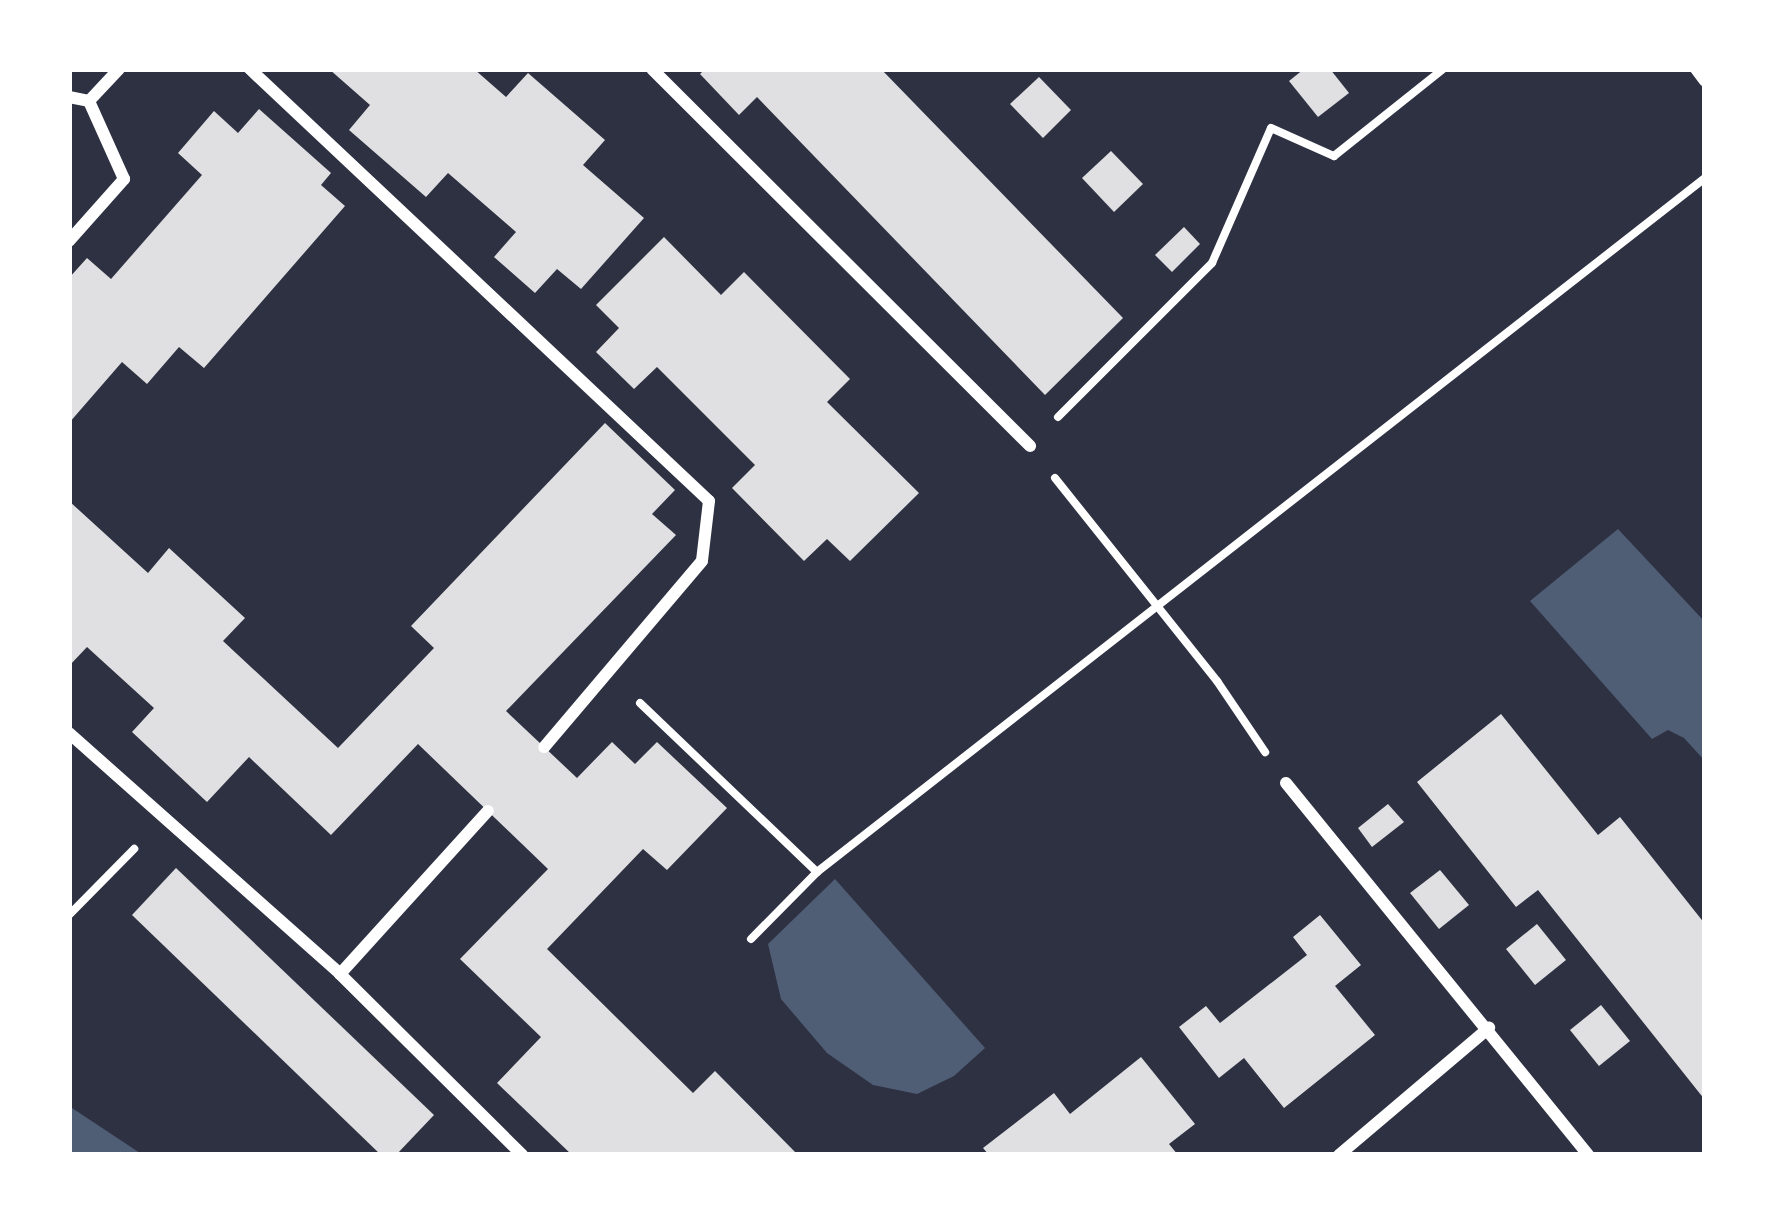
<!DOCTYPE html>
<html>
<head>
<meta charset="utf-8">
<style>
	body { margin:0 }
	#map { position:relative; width:1774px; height:1224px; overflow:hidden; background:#2d3142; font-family:"PT Serif",serif }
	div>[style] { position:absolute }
	.water>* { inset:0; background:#4f5d75 }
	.building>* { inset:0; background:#e0e0e3 }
	.path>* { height:8px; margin:-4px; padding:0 4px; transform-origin:4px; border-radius:4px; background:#fff }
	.minor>* { height:12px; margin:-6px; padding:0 6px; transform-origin:6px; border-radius:6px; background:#fff }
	span { translate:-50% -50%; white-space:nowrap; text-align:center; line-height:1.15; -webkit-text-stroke:9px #fff; paint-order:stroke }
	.frame { position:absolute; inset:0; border:72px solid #fff; pointer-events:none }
</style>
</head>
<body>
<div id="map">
	<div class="water">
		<i style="clip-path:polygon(1618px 529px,1705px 622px,1705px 761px,1684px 738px,1668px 730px,1652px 739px,1530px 601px)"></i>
		<i style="clip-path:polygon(835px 879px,985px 1048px,954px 1076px,917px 1094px,873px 1085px,827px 1053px,781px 999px,768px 944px)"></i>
		<i style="clip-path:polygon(69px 1106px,143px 1155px,69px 1155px)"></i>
	</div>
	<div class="building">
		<i style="clip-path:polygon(329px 69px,474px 69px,506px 97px,528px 73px,605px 140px,583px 165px,644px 218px,581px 289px,557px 269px,535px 293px,494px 257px,516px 232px,448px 173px,426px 197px,349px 130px,370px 105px)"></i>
		<i style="clip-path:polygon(705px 69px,881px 69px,1123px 318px,1045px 395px,757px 97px,739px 115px,700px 74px)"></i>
		<i style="clip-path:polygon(1304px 69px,1330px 69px,1349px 93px,1318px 117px,1289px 81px)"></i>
		<i style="clip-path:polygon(1039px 77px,1071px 110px,1043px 138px,1010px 104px)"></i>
		<i style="clip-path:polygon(259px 109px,331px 173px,321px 185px,345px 206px,204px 368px,179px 347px,147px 384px,122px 362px,69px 423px,69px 278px,87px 258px,111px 279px,202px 175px,178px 153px,214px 111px,238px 133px)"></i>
		<i style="clip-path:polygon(1111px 151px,1143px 184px,1114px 212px,1082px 178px)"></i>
		<i style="clip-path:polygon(1184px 227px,1200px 244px,1172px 272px,1155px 255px)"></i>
		<i style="clip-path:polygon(664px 237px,721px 295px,744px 272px,850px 379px,827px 402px,919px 493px,850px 561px,827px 539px,804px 561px,732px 488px,755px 465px,657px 367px,634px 389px,596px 352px,619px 328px,596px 305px)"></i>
		<i style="clip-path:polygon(605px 423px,675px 490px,652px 514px,676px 535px,506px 711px,577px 778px,612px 742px,635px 764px,657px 742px,727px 808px,667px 870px,643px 849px,547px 949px,693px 1093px,715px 1071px,798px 1155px,572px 1155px,497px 1083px,541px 1037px,460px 959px,548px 869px,418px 744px,331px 835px,249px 757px,207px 802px,132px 732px,154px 708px,87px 647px,69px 666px,69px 501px,148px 573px,169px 548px,245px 618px,223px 641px,338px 748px,434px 648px,411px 626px)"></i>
		<i style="clip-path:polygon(1501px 714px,1598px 835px,1620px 817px,1705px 924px,1705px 1100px,1538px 890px,1516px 907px,1417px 782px)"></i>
		<i style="clip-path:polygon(1388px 804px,1404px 822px,1372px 847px,1358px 828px)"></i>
		<i style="clip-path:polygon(176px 868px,434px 1115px,396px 1155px,381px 1155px,132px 915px)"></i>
		<i style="clip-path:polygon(1440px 870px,1469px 905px,1439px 929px,1410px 893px)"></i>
		<i style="clip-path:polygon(1320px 915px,1361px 965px,1335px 986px,1375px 1035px,1284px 1108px,1244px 1058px,1219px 1078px,1179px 1027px,1206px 1006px,1220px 1023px,1307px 955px,1293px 937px)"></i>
		<i style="clip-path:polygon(1537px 924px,1566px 960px,1535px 985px,1506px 949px)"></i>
		<i style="clip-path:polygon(1601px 1005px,1630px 1041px,1599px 1066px,1570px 1030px)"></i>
		<i style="clip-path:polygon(1141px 1057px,1195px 1124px,1169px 1144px,1178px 1155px,989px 1155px,983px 1148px,1054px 1093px,1070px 1114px)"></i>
	</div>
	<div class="path">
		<i style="left:1058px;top:417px;width:218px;rotate:-45deg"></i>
		<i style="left:1212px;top:263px;width:147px;rotate:-66.4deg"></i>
		<i style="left:1271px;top:128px;width:69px;rotate:24deg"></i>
		<i style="left:1334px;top:156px;width:139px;rotate:-38.6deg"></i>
		<i style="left:1055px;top:478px;width:260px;rotate:51.4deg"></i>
		<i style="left:1217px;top:681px;width:86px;rotate:55.9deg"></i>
		<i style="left:640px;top:703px;width:245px;rotate:43.7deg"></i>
		<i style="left:69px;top:915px;width:93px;rotate:-45.4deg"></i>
		<i style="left:751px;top:939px;width:94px;rotate:-45.4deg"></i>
		<i style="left:817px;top:872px;width:1127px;rotate:-38.01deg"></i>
	</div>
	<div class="minor">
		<i style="left:250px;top:69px;width:630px;rotate:43.26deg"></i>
		<i style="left:709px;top:501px;width:60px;rotate:96.7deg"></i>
		<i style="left:702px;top:561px;width:244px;rotate:130.3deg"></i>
		<i style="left:652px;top:69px;width:534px;rotate:44.92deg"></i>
		<i style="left:1696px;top:69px;width:15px;rotate:53deg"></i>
		<i style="left:69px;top:97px;width:20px;rotate:11deg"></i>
		<i style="left:89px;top:101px;width:44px;rotate:-46.8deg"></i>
		<i style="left:69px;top:241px;width:83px;rotate:-48.4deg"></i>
		<i style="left:124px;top:179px;width:85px;rotate:-114.2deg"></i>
		<i style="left:69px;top:733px;width:363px;rotate:41.6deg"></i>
		<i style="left:340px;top:974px;width:257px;rotate:44.8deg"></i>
		<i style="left:1286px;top:783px;width:479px;rotate:50.9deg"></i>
		<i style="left:340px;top:974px;width:220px;rotate:-47.8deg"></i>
		<i style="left:1339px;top:1155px;width:197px;rotate:-40.3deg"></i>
	</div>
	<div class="frame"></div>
</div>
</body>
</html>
